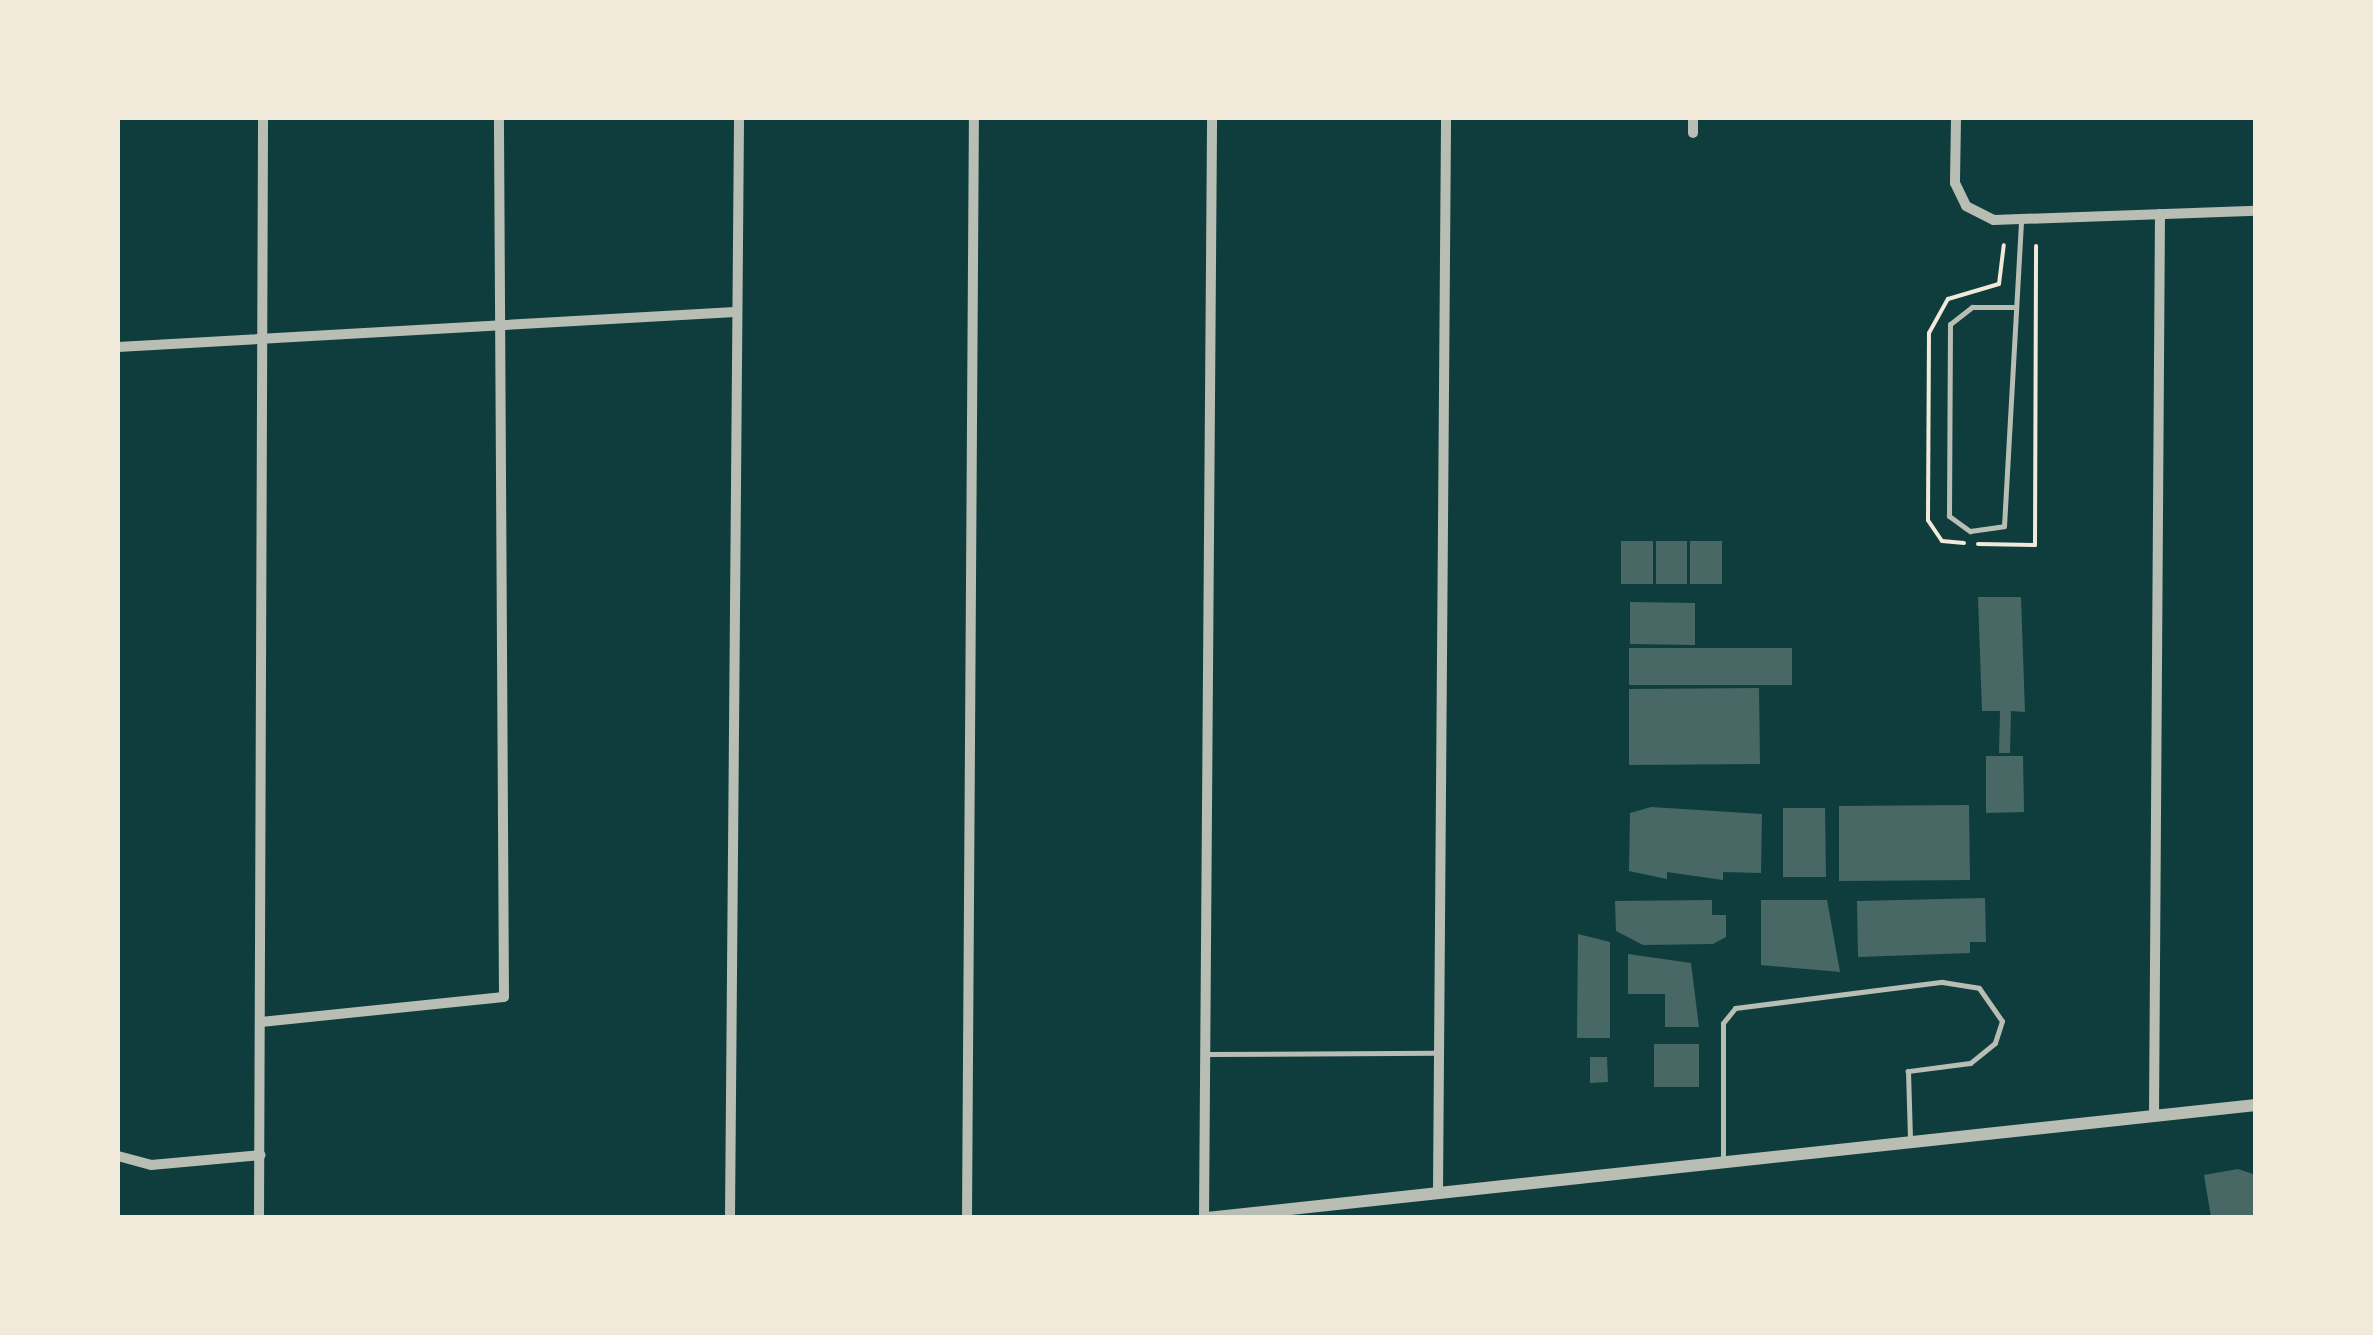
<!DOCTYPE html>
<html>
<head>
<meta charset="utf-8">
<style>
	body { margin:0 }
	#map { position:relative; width:2373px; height:1335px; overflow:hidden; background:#0f3d3e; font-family:"PT Sans",sans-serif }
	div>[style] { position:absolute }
	.building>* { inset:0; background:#486865 }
	.path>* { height:4px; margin:-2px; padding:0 2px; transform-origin:2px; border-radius:2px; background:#f1e9da }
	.service>* { height:5px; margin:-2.5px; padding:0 2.5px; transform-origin:2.5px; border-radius:2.5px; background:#b8beb3 }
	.minor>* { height:10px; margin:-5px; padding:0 5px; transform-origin:5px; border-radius:5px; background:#b8beb3 }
	.tertiary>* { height:12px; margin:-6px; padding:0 6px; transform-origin:6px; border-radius:6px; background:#b8beb3 }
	span { translate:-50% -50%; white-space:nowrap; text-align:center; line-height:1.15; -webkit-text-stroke:10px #f1e9da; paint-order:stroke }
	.frame { position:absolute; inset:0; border:120px solid #f1e9da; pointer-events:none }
</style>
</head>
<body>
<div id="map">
	<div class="building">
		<i style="clip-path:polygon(1621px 541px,1653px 541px,1653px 584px,1621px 584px)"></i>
		<i style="clip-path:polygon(1656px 541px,1687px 541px,1687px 584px,1656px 584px)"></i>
		<i style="clip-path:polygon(1690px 541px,1722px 541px,1722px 584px,1690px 584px)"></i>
		<i style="clip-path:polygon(1978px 597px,2021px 597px,2025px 712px,2011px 711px,2010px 753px,1999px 753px,2000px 711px,1982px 711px)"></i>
		<i style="clip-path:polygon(1630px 602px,1695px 603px,1695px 645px,1630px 644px)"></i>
		<i style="clip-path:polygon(1629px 648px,1792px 648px,1792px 685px,1629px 685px)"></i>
		<i style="clip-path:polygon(1759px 688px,1760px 764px,1629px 765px,1629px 689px)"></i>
		<i style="clip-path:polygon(1986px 756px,2023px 756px,2024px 812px,1986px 813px)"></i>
		<i style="clip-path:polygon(1969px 805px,1970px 880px,1839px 881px,1839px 806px)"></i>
		<i style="clip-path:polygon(1651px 807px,1762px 814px,1761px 873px,1723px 872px,1723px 880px,1667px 872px,1667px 879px,1629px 871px,1630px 813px)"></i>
		<i style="clip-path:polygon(1783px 808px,1825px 808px,1826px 877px,1783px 877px)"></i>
		<i style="clip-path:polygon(1985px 898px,1986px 942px,1970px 942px,1970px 953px,1858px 957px,1857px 901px)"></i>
		<i style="clip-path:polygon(1712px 900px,1712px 915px,1726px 915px,1726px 937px,1713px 944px,1643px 945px,1616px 931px,1615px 901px)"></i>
		<i style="clip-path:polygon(1761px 900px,1827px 900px,1840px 972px,1761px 965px)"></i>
		<i style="clip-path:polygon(1578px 934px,1610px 942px,1610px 1038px,1577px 1038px)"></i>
		<i style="clip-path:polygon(1628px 954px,1691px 963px,1699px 1027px,1665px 1027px,1665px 994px,1628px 994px)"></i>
		<i style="clip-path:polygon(1654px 1044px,1699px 1044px,1699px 1087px,1654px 1087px)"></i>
		<i style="clip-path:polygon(1590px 1057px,1607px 1057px,1608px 1082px,1590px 1083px)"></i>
		<i style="clip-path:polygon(2238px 1169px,2256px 1175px,2256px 1216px,2211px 1217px,2204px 1175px)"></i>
	</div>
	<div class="path">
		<i style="left:1964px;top:543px;width:22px;rotate:-175deg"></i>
		<i style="left:1942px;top:541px;width:25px;rotate:-124deg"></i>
		<i style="left:1928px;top:520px;width:187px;rotate:-89.7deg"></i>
		<i style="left:1929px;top:333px;width:39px;rotate:-61deg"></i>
		<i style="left:1948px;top:299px;width:53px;rotate:-16.4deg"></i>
		<i style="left:1999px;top:284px;width:39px;rotate:-83deg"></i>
		<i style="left:1978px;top:544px;width:57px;rotate:1deg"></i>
		<i style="left:2035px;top:545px;width:299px;rotate:-89.8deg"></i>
	</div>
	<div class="service">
		<i style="left:2013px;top:307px;width:41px;rotate:180deg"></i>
		<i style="left:1972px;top:307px;width:28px;rotate:142deg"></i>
		<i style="left:1950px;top:324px;width:192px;rotate:90.3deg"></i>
		<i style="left:1949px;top:516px;width:26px;rotate:36deg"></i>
		<i style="left:1970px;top:531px;width:34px;rotate:-8deg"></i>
		<i style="left:2004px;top:526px;width:304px;rotate:-86.8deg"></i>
		<i style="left:1207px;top:1054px;width:229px;rotate:-0.3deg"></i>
		<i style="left:1723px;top:1160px;width:137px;rotate:-90deg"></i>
		<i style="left:1723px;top:1023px;width:19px;rotate:-51deg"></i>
		<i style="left:1735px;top:1008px;width:209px;rotate:-7.2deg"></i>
		<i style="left:1942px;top:982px;width:37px;rotate:9deg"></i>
		<i style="left:1979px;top:988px;width:40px;rotate:55.1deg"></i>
		<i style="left:2002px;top:1021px;width:23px;rotate:108deg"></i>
		<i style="left:1995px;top:1043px;width:32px;rotate:141deg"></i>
		<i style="left:1970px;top:1063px;width:63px;rotate:172.6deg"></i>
		<i style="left:1908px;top:1071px;width:69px;rotate:88.3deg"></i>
	</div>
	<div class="minor">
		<i style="left:1956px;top:118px;width:65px;rotate:90.9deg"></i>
		<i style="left:1955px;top:183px;width:25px;rotate:64deg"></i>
		<i style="left:1966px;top:206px;width:31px;rotate:27deg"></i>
		<i style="left:1994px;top:220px;width:262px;rotate:-2deg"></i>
		<i style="left:1693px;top:133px;width:15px;rotate:-90deg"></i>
		<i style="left:118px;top:347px;width:618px;rotate:-3.25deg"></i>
		<i style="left:261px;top:1022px;width:244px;rotate:-5.9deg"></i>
		<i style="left:504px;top:997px;width:879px;rotate:-90.33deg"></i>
		<i style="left:2154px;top:1116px;width:902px;rotate:-89.62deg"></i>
		<i style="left:118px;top:1156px;width:34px;rotate:15deg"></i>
		<i style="left:151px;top:1165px;width:110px;rotate:-5.2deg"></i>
		<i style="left:1438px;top:1190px;width:1072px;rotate:-89.57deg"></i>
		<i style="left:259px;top:1218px;width:1100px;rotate:-89.79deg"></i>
		<i style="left:730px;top:1218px;width:1100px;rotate:-89.53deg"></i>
		<i style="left:967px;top:1218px;width:1100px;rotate:-89.64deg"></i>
		<i style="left:1204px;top:1218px;width:1100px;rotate:-89.58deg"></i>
	</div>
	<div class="tertiary">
		<i style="left:1207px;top:1218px;width:1055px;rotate:-6.15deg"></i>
	</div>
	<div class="frame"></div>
</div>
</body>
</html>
